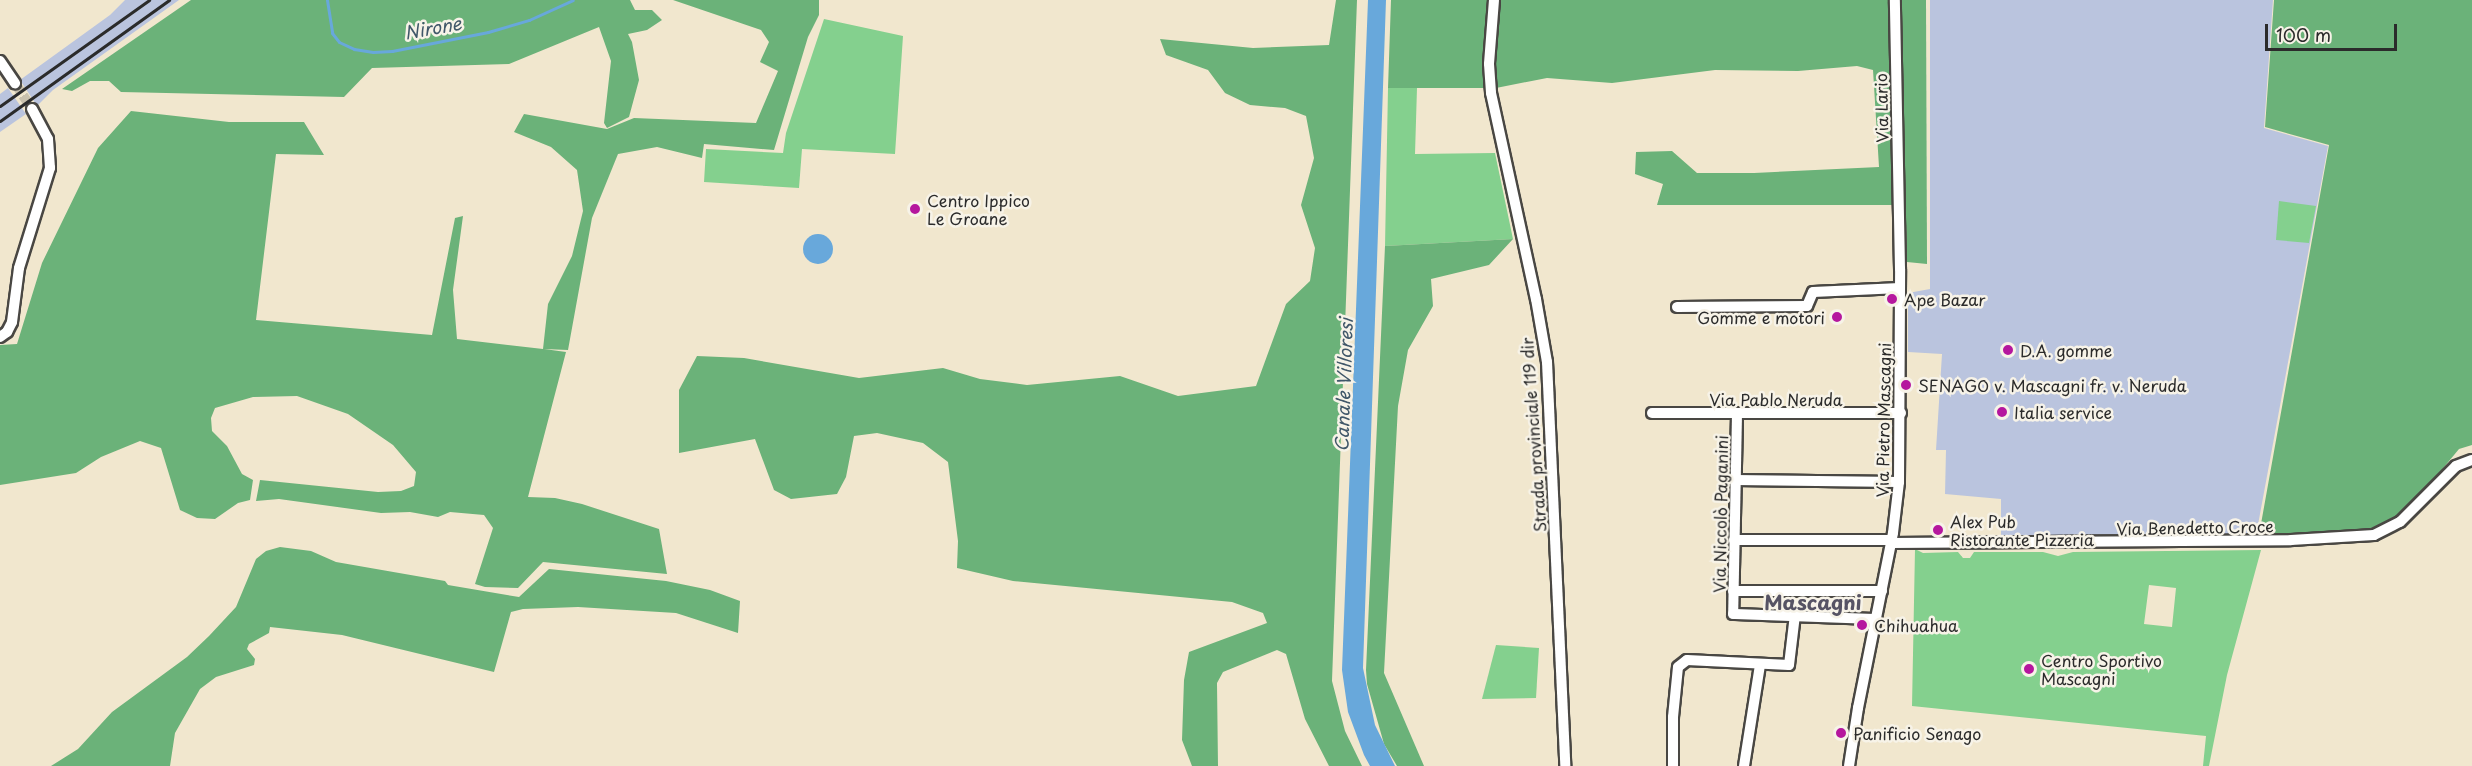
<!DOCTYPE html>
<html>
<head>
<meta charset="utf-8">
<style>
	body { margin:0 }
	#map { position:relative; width:2472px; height:766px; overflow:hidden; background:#f1e7ce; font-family:"Playpen Sans",sans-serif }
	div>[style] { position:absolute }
	.industrial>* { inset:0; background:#bac4de }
	.green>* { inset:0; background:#84d08e }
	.forest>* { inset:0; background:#6bb279 }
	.water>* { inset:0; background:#68a8db }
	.round { border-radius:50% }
	.stream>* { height:3px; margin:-1.5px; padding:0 1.5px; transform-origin:1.5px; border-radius:1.5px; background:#68a8db }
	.minor-tunnel>* { height:10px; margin-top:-5px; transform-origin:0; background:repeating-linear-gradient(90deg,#c9c1ad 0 10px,transparent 0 15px) }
	.roads { filter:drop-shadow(2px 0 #494743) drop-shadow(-2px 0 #494743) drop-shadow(0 2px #494743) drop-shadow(0 -2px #494743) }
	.minor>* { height:10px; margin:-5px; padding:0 5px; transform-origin:5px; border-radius:5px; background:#fff }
	.rail>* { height:3px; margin:-1.5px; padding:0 1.5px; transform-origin:1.5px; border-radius:1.5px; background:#2b2b2b }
	.dots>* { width:16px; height:16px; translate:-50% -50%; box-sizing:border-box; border:3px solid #f7f3e8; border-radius:50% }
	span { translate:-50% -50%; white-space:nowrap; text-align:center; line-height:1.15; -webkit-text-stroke:5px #f7f3e8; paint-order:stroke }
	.street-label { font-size:16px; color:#2b2b2b }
	.poi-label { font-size:16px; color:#2b2b2b }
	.left { translate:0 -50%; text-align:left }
	.right { translate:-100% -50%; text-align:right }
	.water-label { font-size:18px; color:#405769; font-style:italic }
	.quarter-label { font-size:20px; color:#565364; font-weight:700 }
	.scale { position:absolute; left:2265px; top:24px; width:132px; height:27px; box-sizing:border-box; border:3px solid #2b2b2b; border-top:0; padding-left:8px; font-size:18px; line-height:21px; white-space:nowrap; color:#2b2b2b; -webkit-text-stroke:4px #f7f3e8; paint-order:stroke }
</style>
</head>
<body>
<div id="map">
	<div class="industrial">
		<i style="clip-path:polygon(125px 0,179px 0,53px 90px,37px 106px,20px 80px,110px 15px)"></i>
		<i style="clip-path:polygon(1930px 0,2273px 0,2264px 128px,2328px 146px,2255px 541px,2001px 538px,2001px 499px,1945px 494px,1946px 450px,1936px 450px,1942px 354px,1908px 352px,1908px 293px,1930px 289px)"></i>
		<i style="clip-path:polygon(8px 88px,26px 114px,0 132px,0 94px)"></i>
	</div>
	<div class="green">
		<i style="clip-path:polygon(824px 19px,903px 36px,895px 154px,802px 149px,799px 188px,704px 182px,706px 149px,783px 153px,786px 133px)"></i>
		<i style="clip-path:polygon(1388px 88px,1417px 88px,1415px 154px,1495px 153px,1513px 239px,1385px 246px)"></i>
		<i style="clip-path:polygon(2279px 201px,2316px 206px,2309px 243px,2276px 240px)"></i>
		<i style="clip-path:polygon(evenodd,1915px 549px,1923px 553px,1958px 552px,1963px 558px,1970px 558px,1974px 552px,2043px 552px,2058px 556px,2073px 552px,2261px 550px,2227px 675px,2209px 766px,2203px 766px,2206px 736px,1912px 706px,1915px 549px,2149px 585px,2176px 588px,2172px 627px,2144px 624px,2149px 585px)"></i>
		<i style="clip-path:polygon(1496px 645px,1539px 648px,1536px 698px,1482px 699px)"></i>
	</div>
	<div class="forest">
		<i style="clip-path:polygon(191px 0,630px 0,635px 10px,652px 10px,662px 20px,647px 30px,628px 34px,632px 42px,639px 80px,629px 117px,607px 128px,604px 123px,611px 61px,599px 27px,509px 64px,372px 68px,344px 97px,121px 92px,109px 81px,90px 81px,72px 91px,62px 89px)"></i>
		<i style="clip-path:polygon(673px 0,819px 0,819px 15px,808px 37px,774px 150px,704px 144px,702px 158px,657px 147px,618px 154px,592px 218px,568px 350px,544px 349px,566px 352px,528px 497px,555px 498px,582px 504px,659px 529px,667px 574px,543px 562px,518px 588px,485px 587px,475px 584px,493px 528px,484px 515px,450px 512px,438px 517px,410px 512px,381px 513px,279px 499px,256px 501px,260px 480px,378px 492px,401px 491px,414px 486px,416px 472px,393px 445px,348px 414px,297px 396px,253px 397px,215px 408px,211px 418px,212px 431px,227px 446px,242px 474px,253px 480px,250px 500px,238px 503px,215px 519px,197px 518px,180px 510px,161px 448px,140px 441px,101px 457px,76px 473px,0 485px,0 345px,17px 344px,42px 263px,98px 148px,131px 111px,229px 122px,304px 122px,324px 155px,276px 154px,256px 320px,432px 335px,455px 218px,463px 216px,453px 290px,457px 339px,543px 349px,548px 304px,572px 256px,583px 211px,577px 170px,551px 147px,514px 132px,524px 114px,607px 129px,634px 118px,756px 123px,778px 71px,760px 62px,769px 42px,761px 30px)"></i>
		<i style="clip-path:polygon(1336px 0,1357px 0,1332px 681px,1345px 731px,1362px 766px,1329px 766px,1305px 719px,1286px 654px,1277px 650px,1223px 672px,1217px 683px,1218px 766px,1192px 766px,1182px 740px,1184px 680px,1189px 652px,1267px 623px,1263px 613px,1232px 602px,1013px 581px,957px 568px,958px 541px,948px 462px,923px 443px,877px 433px,854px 436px,846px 477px,837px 494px,791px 499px,774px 490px,755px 439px,679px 453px,679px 390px,697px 356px,744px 358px,859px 378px,943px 368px,980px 379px,1027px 385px,1120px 376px,1178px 396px,1256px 386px,1286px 304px,1310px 281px,1315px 248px,1301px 205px,1314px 158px,1306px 116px,1285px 108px,1250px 105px,1225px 93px,1208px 70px,1166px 55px,1160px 39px,1253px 48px,1329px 45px)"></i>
		<i style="clip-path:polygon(1391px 0,1889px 0,1894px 205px,1657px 205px,1663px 184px,1635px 174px,1636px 152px,1672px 151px,1697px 173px,1754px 173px,1879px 167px,1873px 70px,1857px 66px,1798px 71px,1715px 70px,1612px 83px,1547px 78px,1496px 88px,1388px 88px)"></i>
		<i style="clip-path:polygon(1900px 0,1926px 0,1927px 264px,1907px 262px)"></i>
		<i style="clip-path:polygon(2274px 0,2472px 0,2472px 445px,2459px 449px,2406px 513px,2383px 529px,2361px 532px,2259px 535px,2329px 145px,2265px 127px)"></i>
		<i style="clip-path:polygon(1513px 239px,1489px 265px,1431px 279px,1433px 306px,1408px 350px,1398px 406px,1384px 673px,1424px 766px,1397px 766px,1384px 744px,1367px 684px,1366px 670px,1385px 246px)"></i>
		<i style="clip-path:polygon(280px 547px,311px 551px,336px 562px,445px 581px,448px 585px,519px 597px,549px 569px,666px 581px,710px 590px,740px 601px,738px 633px,676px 613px,578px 607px,523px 609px,511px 612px,494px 672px,342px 635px,270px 627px,269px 633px,249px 644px,247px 649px,255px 659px,254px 665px,216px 677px,200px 689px,175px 733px,170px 766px,51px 766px,78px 749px,112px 712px,187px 657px,209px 636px,236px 607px,256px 559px,266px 551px)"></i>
	</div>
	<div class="water">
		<i style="clip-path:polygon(1368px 0,1386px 0,1363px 668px,1375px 725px,1395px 766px,1370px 766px,1364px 755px,1348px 712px,1342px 670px)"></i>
		<i class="round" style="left:803px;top:234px;width:30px;height:30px"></i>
	</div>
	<div class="stream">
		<i style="left:327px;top:0;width:33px;rotate:81deg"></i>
		<i style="left:332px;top:33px;width:11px;rotate:52deg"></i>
		<i style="left:339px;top:42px;width:17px;rotate:25deg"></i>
		<i style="left:354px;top:49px;width:19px;rotate:9deg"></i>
		<i style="left:373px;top:52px;width:19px;rotate:-3deg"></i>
		<i style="left:392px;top:51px;width:98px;rotate:-11.2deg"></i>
		<i style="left:488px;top:32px;width:43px;rotate:-16.3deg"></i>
		<i style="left:529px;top:20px;width:48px;rotate:-24.4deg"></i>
	</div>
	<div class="minor-tunnel">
		<i style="left:15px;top:83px;width:31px;rotate:57deg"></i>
	</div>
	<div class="roads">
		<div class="minor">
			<i style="left:1494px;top:0;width:64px;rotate:94.5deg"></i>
			<i style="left:1489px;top:64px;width:29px;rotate:86deg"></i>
			<i style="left:1491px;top:93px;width:211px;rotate:77.7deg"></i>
			<i style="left:1536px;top:299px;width:64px;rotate:80.1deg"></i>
			<i style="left:1547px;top:362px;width:404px;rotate:87.4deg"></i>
			<i style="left:0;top:61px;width:27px;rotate:56deg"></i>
			<i style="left:1677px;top:307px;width:130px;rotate:-0.4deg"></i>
			<i style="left:1807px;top:306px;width:15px;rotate:-67deg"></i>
			<i style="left:1813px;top:292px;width:87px;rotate:-2.6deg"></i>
			<i style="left:0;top:337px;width:9px;rotate:-36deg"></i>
			<i style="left:7px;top:332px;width:11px;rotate:-63deg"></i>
			<i style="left:12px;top:322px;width:54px;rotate:-82.6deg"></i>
			<i style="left:19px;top:268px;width:105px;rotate:-72.8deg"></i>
			<i style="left:50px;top:168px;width:29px;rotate:-94deg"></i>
			<i style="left:48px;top:139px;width:34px;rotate:-118deg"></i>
			<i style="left:1652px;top:413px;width:249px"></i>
			<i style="left:1737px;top:414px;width:200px;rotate:91.1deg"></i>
			<i style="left:1733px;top:614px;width:143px;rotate:2deg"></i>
			<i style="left:1735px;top:480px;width:164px;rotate:0.7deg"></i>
			<i style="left:1734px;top:540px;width:157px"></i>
			<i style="left:1891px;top:543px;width:400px;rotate:-0.4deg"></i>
			<i style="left:2291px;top:540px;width:83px;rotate:-3.4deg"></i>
			<i style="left:2374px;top:535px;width:29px;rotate:-27deg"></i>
			<i style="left:2400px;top:522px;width:79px;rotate:-45deg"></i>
			<i style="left:2456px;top:466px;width:17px;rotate:-21deg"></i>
			<i style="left:1733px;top:591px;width:149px"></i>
			<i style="left:1673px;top:766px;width:49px;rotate:-90deg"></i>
			<i style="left:1673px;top:717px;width:50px;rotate:-84.3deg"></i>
			<i style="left:1678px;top:667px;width:11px;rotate:-38deg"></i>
			<i style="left:1687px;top:660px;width:102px;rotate:2.8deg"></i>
			<i style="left:1789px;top:665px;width:50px;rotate:-83.2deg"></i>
			<i style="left:1744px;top:766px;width:102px;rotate:-81deg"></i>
			<i style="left:1849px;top:766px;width:59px;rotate:-81.2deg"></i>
			<i style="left:1858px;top:708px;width:178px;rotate:-78.7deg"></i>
			<i style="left:1893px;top:533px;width:51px;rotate:-83.3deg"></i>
			<i style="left:1899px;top:482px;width:213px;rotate:-89.7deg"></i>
			<i style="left:1900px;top:269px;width:269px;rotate:-91.1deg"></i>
		</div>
	</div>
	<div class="rail">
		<i style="left:0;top:106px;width:183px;rotate:-35.4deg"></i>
		<i style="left:0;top:121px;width:208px;rotate:-35.6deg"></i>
	</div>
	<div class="dots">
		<i style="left:915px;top:209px;background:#b5179e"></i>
		<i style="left:1892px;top:299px;background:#b5179e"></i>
		<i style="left:1837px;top:317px;background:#b5179e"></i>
		<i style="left:2008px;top:350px;background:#b5179e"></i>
		<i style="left:1906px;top:385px;background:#b5179e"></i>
		<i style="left:2002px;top:412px;background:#b5179e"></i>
		<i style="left:1938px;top:530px;background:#b5179e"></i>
		<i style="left:1862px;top:625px;background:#b5179e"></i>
		<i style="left:2029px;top:669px;background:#b5179e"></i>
		<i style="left:1841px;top:733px;background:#b5179e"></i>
	</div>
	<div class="street-label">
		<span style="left:1881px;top:108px;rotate:-91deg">Via Lario</span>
		<span style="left:1776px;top:399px">Via Pablo Neruda</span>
		<span style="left:1883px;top:420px;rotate:-89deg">Via Pietro Mascagni</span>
		<span style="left:1533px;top:435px;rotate:-94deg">Strada provinciale 119 dir</span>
		<span style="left:1720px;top:514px;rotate:-89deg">Via Niccolò Paganini</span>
		<span style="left:2195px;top:527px;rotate:-1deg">Via Benedetto Croce</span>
	</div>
	<div class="poi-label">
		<span class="left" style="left:927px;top:209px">Centro Ippico<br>Le Groane</span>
		<span class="left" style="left:1904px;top:299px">Ape Bazar</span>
		<span class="right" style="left:1825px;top:317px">Gomme e motori</span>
		<span class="left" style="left:2020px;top:350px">D.A. gomme</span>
		<span class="left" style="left:1918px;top:385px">SENAGO v. Mascagni fr. v. Neruda</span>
		<span class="left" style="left:2014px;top:412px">Italia service</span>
		<span class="left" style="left:1950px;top:530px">Alex Pub<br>Ristorante Pizzeria</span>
		<span class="left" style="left:1874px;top:625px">Chihuahua</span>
		<span class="left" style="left:2041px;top:669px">Centro Sportivo<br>Mascagni</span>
		<span class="left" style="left:1853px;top:733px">Panificio Senago</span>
	</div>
	<div class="water-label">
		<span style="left:433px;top:28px;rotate:-10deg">Nirone</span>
		<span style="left:1344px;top:385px;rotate:-88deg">Canale Villoresi</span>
	</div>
	<div class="quarter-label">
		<span style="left:1813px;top:602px">Mascagni</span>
	</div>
	<div class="scale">100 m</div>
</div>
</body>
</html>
